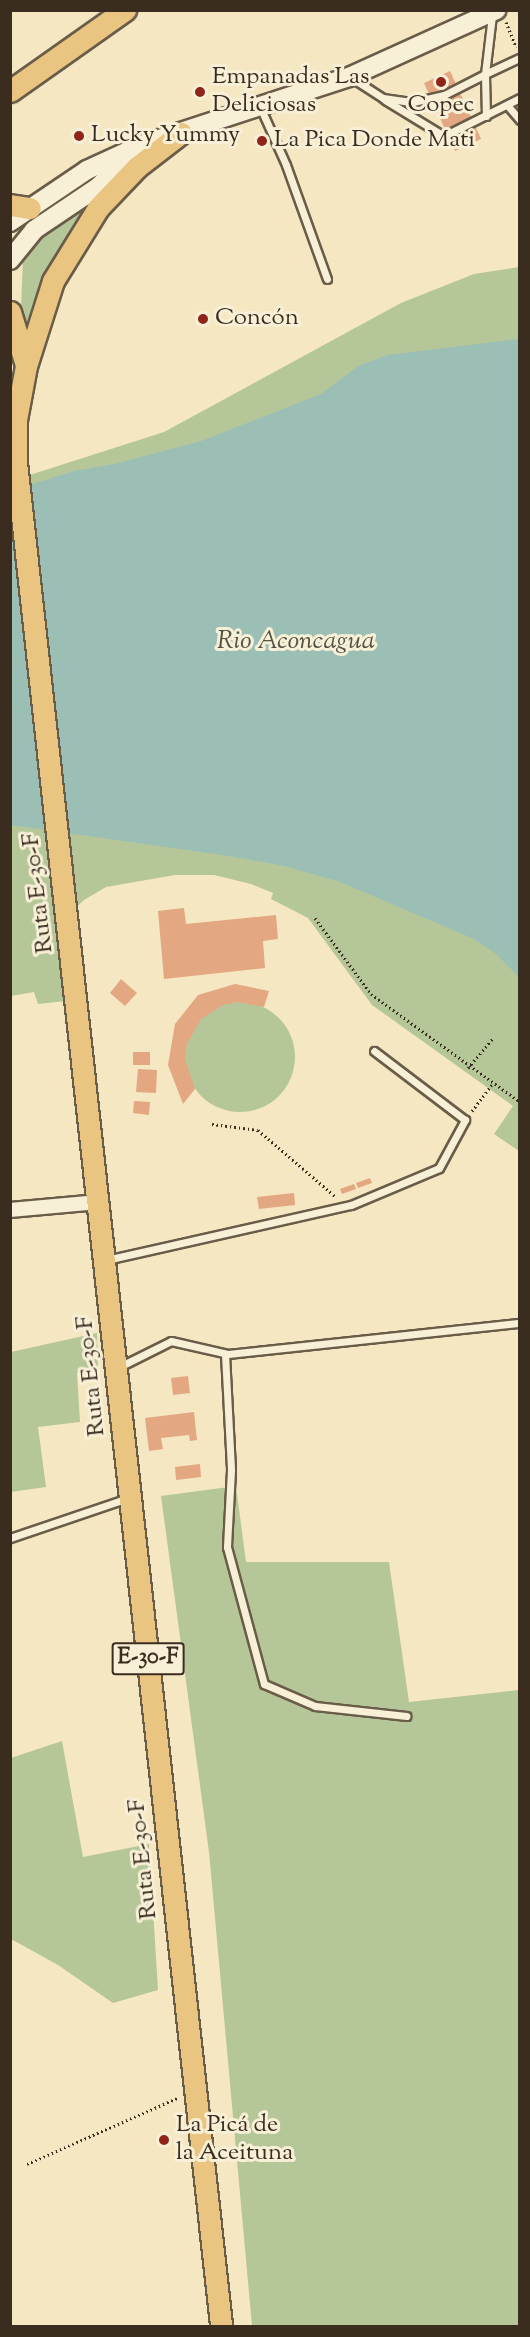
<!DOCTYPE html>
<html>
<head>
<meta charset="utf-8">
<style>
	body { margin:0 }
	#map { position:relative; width:530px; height:2337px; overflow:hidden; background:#f5e7c2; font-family:"Sorts Mill Goudy",serif }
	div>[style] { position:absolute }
	.green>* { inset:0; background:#b5c798 }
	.round { border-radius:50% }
	.water>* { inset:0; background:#9cbfb5 }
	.building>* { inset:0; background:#e3a782 }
	.path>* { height:3px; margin-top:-1.5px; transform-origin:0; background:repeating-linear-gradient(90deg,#3a2d20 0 1.5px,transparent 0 4.5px) }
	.roads { filter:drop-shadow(2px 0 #695c48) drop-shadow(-2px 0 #695c48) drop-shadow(0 2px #695c48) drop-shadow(0 -2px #695c48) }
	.service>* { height:7px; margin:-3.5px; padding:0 3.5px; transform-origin:3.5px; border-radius:3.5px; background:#f8efd7 }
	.minor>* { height:14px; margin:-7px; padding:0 7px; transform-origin:7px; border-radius:7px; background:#f8efd7 }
	.secondary>* { height:18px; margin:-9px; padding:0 9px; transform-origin:9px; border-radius:9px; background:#f8efd7 }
	.primary>* { height:21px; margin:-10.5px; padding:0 10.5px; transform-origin:10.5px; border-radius:10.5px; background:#eac481 }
	.dots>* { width:16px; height:16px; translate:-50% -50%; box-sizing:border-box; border:3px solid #f8efd7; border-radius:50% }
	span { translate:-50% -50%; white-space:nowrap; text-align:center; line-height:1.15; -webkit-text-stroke:6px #f8efd7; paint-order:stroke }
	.shield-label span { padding:2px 4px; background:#f8efd7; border:2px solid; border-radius:4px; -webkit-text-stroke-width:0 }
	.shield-label { font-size:22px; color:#3a2d20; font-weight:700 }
	.poi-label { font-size:24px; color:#3a2d20 }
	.left { translate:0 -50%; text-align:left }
	.street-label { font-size:24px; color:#3a2d20 }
	.water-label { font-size:26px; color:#525245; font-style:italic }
	.frame { position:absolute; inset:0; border:12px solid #3a2d20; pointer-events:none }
</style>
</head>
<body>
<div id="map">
	<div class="green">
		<i style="clip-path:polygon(84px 206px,87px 209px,55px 260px,26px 329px,21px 308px,23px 258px,33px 243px)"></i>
		<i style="clip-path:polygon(519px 267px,519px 1151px,494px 1134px,513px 1106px,372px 1005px,308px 918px,271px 899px,273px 893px,251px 884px,214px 875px,175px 875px,106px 887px,84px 900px,57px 926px,66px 1001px,38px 1004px,34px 992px,11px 996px,11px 481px,164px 432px,401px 303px,474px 274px)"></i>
		<i class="round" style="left:185px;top:1002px;width:110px;height:110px"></i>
		<i style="clip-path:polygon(97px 1333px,98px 1370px,77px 1373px,80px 1422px,38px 1427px,46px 1487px,11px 1492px,11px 1352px)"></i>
		<i style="clip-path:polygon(236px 1486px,246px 1562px,389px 1562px,409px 1702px,519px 1690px,519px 2326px,252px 2326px,209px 1852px,161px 1496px)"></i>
		<i style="clip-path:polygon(62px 1741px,83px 1857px,149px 1844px,158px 1990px,113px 2003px,58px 1965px,11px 1939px,11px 1758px)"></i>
	</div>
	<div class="water">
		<i style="clip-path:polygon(519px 339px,519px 977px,496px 954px,474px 939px,340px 882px,284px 866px,229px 856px,11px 825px,10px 491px,74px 471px,114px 464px,201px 441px,321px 394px,358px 366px,387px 355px)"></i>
	</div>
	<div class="building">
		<i style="clip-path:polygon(450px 71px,481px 139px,455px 151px,424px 83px)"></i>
		<i style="clip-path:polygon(184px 908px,186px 924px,276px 915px,278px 939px,263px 941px,265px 968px,164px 979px,158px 911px)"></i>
		<i style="clip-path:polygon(121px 979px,137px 993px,125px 1006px,110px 993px)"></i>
		<i style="clip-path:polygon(235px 984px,269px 991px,264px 1007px,238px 1002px,223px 1005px,201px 1019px,187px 1044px,185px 1059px,195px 1089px,183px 1104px,168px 1065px,175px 1024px,198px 995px)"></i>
		<i style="clip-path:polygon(133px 1052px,150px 1052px,150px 1065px,133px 1065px)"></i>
		<i style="clip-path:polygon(138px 1069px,157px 1070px,156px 1093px,136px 1092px)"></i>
		<i style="clip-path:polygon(134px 1101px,150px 1102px,149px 1115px,133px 1113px)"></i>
		<i style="clip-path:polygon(370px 1178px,372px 1183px,358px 1188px,356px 1183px)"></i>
		<i style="clip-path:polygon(354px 1184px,356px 1189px,342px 1194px,340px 1189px)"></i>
		<i style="clip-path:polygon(294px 1193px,295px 1205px,259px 1209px,257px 1197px)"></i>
		<i style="clip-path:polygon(188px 1376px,190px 1393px,173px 1395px,171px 1378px)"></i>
		<i style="clip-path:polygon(194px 1412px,197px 1440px,190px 1441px,189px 1435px,161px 1438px,163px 1449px,149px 1451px,145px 1418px)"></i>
		<i style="clip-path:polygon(200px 1464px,201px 1477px,176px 1480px,175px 1467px)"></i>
	</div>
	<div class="path">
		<i style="left:506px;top:22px;width:27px;rotate:68deg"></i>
		<i style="left:315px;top:918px;width:94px;rotate:53.6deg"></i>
		<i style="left:371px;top:994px;width:184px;rotate:35.9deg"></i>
		<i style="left:468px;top:1068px;width:39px;rotate:-50deg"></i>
		<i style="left:472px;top:1111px;width:34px;rotate:-53deg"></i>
		<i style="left:212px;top:1124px;width:46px;rotate:7.4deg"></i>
		<i style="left:258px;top:1130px;width:103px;rotate:40.7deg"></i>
		<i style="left:27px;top:2164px;width:164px;rotate:-23.7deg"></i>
	</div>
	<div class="roads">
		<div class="service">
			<i style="left:352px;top:78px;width:37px;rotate:33deg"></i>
			<i style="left:383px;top:98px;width:30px;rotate:8deg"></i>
			<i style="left:413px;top:102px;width:32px;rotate:-13deg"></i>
			<i style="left:444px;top:95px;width:46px;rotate:-27.1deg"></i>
			<i style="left:485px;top:74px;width:59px;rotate:-83.2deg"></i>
			<i style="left:385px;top:100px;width:69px;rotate:31.4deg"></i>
			<i style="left:444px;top:136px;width:85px;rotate:-26.6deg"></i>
			<i style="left:507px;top:105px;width:20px;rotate:49deg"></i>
			<i style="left:261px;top:109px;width:61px;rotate:65.9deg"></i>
			<i style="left:286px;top:165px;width:121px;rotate:70.2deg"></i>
			<i style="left:486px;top:116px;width:42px;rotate:-91.4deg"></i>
			<i style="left:485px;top:74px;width:38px;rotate:-25deg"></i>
			<i style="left:106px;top:1260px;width:251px;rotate:-12.7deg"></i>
			<i style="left:351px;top:1205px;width:95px;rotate:-22.8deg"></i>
			<i style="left:439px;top:1168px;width:55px;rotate:-61.6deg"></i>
			<i style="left:465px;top:1120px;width:114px;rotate:-142.8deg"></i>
			<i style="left:225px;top:1354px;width:116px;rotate:87deg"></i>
			<i style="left:231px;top:1470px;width:77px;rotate:93deg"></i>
			<i style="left:227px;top:1547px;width:142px;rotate:74.9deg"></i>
			<i style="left:264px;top:1684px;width:56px;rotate:23.3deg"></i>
			<i style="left:315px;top:1706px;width:92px;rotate:6.3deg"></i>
			<i style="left:119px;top:1367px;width:58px;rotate:-26.6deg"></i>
			<i style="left:171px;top:1341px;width:58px;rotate:12.8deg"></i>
			<i style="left:228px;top:1354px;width:294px;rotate:-6.1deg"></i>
			<i style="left:10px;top:1538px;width:125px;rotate:-18.7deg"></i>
		</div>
		<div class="minor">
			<i style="left:10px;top:1210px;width:89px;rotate:-5.1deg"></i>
		</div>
		<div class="secondary">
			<i style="left:10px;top:222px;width:93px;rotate:-34deg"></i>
			<i style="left:87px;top:170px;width:60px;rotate:-24.8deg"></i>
			<i style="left:141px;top:145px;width:219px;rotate:-18.1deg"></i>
			<i style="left:349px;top:77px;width:162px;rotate:-24.4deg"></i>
			<i style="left:10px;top:260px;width:38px;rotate:-51deg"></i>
			<i style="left:34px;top:230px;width:77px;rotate:-33.9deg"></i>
			<i style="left:98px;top:187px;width:46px;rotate:-44.1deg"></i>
		</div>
		<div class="primary">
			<i style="left:10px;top:91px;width:141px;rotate:-35.2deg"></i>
			<i style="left:181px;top:133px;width:56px;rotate:142.3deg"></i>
			<i style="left:137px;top:167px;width:57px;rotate:133.6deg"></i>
			<i style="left:98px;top:208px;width:86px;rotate:121.7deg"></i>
			<i style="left:53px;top:281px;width:89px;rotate:107.6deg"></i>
			<i style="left:26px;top:366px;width:55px;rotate:100.5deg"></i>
			<i style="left:16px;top:420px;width:42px;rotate:90deg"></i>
			<i style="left:16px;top:462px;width:1875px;rotate:83.72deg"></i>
			<i style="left:10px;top:205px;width:20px;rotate:9deg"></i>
			<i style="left:10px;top:312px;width:55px;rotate:73.2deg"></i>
		</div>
	</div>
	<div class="dots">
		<i style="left:441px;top:82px;background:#8f2418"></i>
		<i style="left:200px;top:92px;background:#8f2418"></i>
		<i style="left:79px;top:136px;background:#8f2418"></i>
		<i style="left:262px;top:141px;background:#8f2418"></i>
		<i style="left:203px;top:319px;background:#8f2418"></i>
		<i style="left:164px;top:2140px;background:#8f2418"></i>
	</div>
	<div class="shield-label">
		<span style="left:148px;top:1659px">E-30-F</span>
	</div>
	<div class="poi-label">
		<span class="left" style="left:212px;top:92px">Empanadas Las<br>Deliciosas</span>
		<span style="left:441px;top:106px">Copec</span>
		<span class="left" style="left:91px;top:136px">Lucky Yummy</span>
		<span class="left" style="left:274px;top:141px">La Pica Donde Mati</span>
		<span class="left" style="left:215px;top:319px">Concón</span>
		<span class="left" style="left:176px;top:2140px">La Picá de<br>la Aceituna</span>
	</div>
	<div class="street-label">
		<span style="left:39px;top:893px;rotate:-97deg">Ruta E-30-F</span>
		<span style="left:92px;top:1376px;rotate:-96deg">Ruta E-30-F</span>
		<span style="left:144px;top:1859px;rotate:-96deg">Ruta E-30-F</span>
	</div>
	<div class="water-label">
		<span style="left:296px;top:642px">Rio Aconcagua</span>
	</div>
	<div class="frame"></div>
</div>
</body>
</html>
